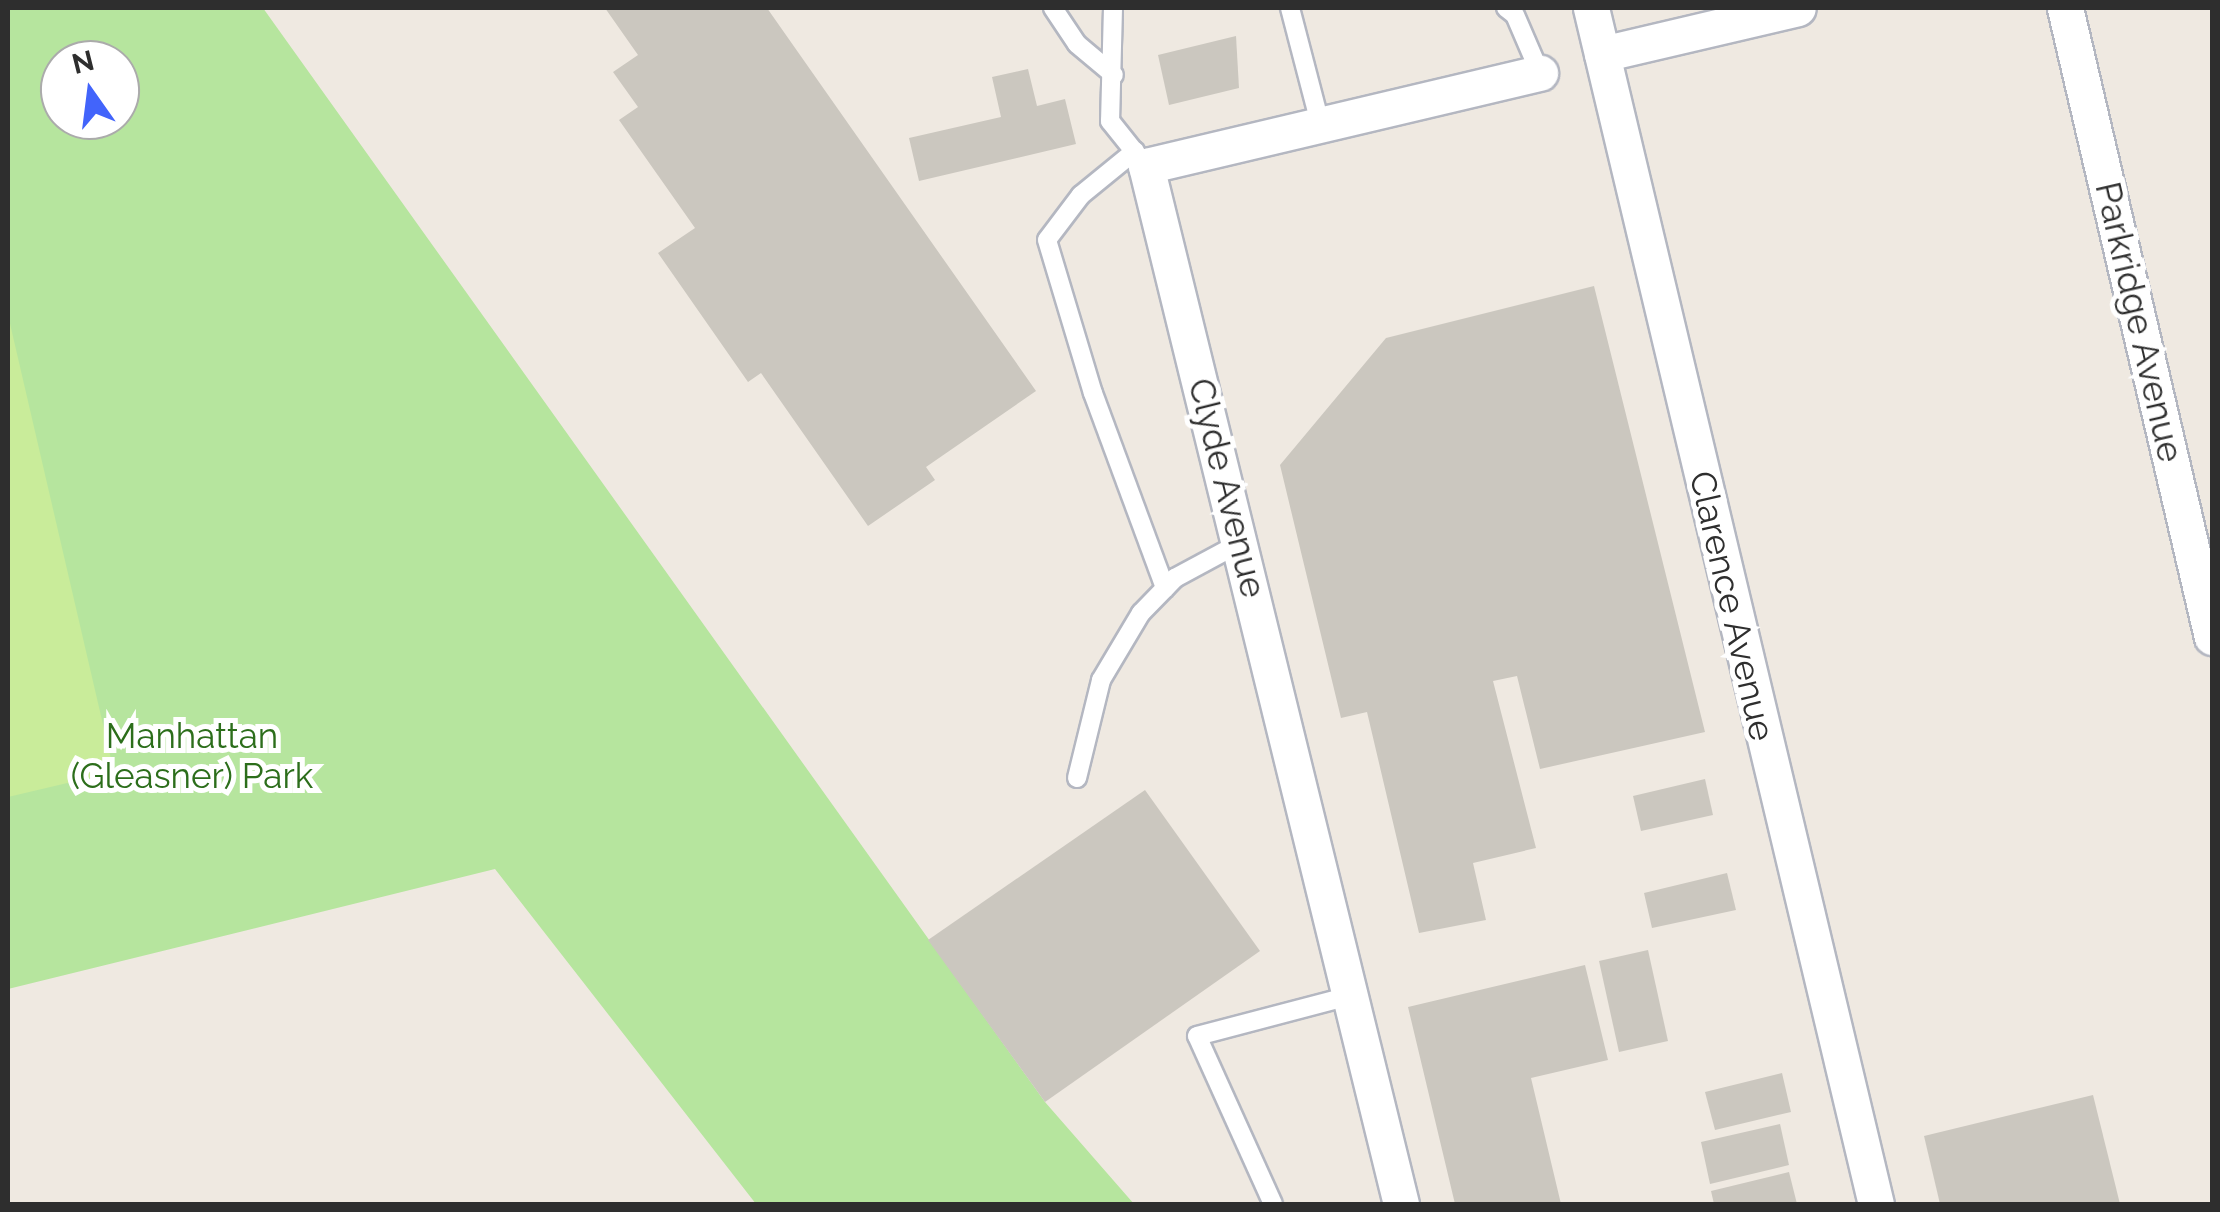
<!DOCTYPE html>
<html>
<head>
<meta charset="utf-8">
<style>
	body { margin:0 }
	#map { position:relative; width:2220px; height:1212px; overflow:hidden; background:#efe9e1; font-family:Raleway,sans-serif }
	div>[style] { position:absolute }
	.green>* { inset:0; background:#b6e59e }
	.pitch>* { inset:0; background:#c9ec9a }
	.building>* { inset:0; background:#cbc7bf }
	.roads { filter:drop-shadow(2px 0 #b4b7c1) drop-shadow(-2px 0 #b4b7c1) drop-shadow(0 2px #b4b7c1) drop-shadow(0 -2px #b4b7c1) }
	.lane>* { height:18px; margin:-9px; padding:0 9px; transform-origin:9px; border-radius:9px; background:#fff }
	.street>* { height:35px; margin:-17.5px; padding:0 17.5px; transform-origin:17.5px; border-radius:17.5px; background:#fff }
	span { translate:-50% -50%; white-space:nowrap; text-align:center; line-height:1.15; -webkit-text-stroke:10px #fff; paint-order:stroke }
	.street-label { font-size:35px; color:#2e2e2e }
	.park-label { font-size:35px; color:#2c6e1b }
	.frame { position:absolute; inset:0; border:10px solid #2e2e2e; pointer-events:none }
	.north { position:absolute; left:40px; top:40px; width:100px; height:100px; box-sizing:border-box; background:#fff; border:2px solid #ababab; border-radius:50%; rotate:346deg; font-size:28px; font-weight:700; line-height:40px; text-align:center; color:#2e2e2e }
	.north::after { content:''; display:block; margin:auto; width:35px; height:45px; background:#4264fb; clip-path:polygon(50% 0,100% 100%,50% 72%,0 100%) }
</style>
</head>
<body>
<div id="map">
	<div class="green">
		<i style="clip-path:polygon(evenodd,8px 8px,263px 8px,1045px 1102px,1134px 1204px,756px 1204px,495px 869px,8px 989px,8px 8px,60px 60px,120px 60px,120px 120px,60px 120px,60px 60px)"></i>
	</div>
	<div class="pitch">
		<i style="clip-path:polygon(8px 315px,114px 772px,8px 797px)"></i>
	</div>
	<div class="building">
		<i style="clip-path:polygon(605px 8px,767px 8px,1036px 391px,926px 467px,935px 480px,868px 526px,761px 373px,748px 382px,658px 253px,695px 228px,619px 120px,638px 107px,613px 72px,638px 55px)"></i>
		<i style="clip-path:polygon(1236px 36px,1239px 88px,1169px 105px,1158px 55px)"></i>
		<i style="clip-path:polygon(1028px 69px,1037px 106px,1065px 99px,1076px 144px,919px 181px,909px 138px,1001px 117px,992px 77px)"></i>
		<i style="clip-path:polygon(1594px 286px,1705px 732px,1540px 769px,1517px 676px,1493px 681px,1536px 848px,1473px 863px,1486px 920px,1419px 933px,1367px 712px,1341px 718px,1280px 465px,1386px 338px)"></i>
		<i style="clip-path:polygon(1705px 779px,1713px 815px,1641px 831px,1633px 796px)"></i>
		<i style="clip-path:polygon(1145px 790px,1260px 951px,1045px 1102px,928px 940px)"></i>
		<i style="clip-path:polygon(1727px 873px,1736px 910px,1652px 928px,1644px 893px)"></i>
		<i style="clip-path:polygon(1648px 950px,1668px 1041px,1619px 1052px,1599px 961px)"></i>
		<i style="clip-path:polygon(1585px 965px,1608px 1060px,1531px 1078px,1561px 1204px,1455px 1204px,1408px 1007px)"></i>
		<i style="clip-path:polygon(1782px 1073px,1791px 1112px,1715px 1130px,1705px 1092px)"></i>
		<i style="clip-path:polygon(2093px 1095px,2120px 1204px,1940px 1204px,1924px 1136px)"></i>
		<i style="clip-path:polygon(1780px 1124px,1789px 1165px,1710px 1184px,1701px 1142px)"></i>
		<i style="clip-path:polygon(1789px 1172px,1797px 1204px,1714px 1204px,1711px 1191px)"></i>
	</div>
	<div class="roads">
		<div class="lane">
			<i style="left:1053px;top:8px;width:43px;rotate:56.3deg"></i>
			<i style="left:1077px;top:44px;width:48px;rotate:40deg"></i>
			<i style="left:1113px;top:8px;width:113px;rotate:91.5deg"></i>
			<i style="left:1110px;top:121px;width:51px;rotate:51.3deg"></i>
			<i style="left:1290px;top:8px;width:123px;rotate:75.4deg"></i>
			<i style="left:1506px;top:8px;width:11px;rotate:38deg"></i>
			<i style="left:1515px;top:15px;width:63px;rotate:66.7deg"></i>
			<i style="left:1135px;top:151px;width:70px;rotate:140.8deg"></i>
			<i style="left:1081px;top:195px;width:56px;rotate:127.1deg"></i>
			<i style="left:1047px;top:240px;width:160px;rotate:73.3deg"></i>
			<i style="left:1093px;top:393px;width:208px;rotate:69.7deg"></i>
			<i style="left:1077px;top:778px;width:101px;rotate:-76.2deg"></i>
			<i style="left:1101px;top:680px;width:78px;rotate:-59.2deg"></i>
			<i style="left:1141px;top:613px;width:49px;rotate:-45.8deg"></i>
			<i style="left:1175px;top:578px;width:74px;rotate:-28.3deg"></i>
			<i style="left:1273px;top:1204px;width:184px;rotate:-114.3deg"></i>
			<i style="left:1197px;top:1036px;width:158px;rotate:-14.7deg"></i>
		</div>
		<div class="street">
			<i style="left:1591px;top:8px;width:1229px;rotate:76.6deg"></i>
			<i style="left:2065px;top:8px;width:646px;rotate:76.85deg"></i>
			<i style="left:1602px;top:54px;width:201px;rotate:-13.2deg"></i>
			<i style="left:1401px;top:1204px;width:1069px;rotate:-103.8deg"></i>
			<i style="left:1146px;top:166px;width:405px;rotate:-13.3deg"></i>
		</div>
	</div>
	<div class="street-label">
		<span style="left:2139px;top:322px;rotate:77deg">Parkridge Avenue</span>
		<span style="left:1227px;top:488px;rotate:76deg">Clyde Avenue</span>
		<span style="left:1732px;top:606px;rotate:77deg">Clarence Avenue</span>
	</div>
	<div class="park-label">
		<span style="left:192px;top:756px">Manhattan<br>(Gleasner) Park</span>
	</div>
	<div class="frame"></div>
	<div class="north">N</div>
</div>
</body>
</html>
